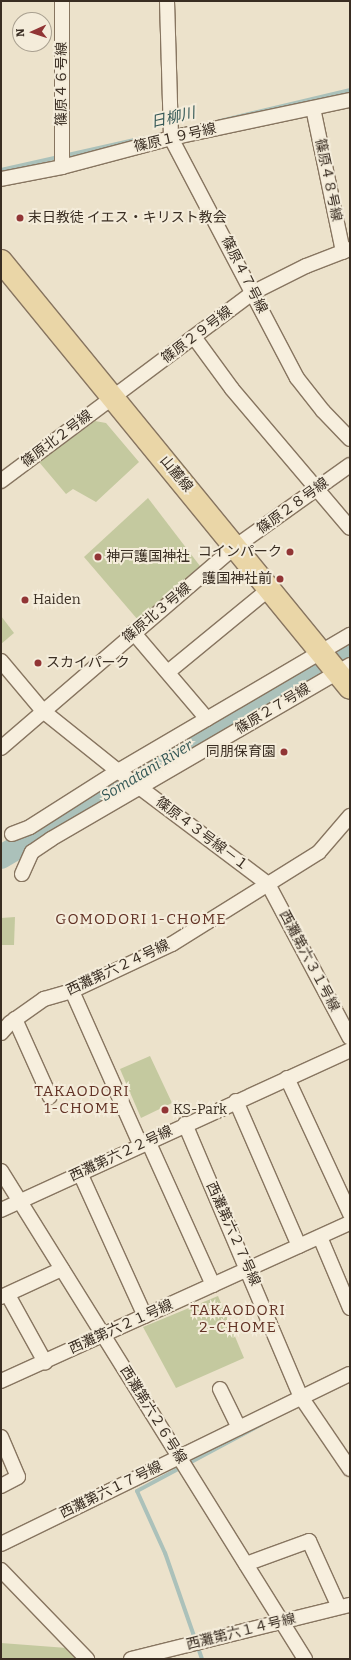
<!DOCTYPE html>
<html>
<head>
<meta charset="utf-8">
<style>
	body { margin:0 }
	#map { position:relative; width:351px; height:1660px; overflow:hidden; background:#ece2cb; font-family:Bitter,"Noto Sans JP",serif }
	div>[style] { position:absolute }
	.green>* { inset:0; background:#c4c99f }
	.stream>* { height:4px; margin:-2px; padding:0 2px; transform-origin:2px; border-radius:2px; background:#abc1ba }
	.river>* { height:24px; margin:-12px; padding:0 12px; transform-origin:12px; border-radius:12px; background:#abc1ba }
	.roads { filter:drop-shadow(1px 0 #877560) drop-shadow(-1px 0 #877560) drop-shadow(0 1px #877560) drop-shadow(0 -1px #877560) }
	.minor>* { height:14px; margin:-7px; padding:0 7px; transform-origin:7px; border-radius:7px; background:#f7efde }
	.primary>* { height:22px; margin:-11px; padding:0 11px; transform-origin:11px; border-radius:11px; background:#ead6a7 }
	.dots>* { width:11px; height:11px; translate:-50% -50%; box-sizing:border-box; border:2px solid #f4ecda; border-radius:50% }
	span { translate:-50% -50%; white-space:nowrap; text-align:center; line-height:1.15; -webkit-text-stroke:4px #f4ecda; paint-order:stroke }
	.street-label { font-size:14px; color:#392d22 }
	.poi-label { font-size:14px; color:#392d22 }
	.left { translate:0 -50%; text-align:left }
	.right { translate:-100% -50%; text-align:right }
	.water-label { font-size:15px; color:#335755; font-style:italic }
	.neighbourhood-label { font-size:15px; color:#623225; letter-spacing:1px }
	.frame { position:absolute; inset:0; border:2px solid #392d22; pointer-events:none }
	.north { position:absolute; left:12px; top:12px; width:40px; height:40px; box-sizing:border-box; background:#f4ecda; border:1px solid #a9a090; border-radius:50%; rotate:267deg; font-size:11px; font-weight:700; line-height:16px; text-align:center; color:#392d22 }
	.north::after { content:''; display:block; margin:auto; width:14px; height:18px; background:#913535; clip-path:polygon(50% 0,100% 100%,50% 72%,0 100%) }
</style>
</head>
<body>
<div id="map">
	<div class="green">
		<i style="clip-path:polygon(95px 421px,106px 423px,139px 462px,96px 502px,73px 489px,66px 494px,39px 462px)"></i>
		<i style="clip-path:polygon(148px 498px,200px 566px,138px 620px,84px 557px)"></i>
		<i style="clip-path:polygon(1px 616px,14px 633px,1px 644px)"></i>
		<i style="clip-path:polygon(15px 917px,14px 945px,1px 945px,1px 918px)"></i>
		<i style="clip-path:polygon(150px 1056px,172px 1103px,141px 1118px,120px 1069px)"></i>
		<i style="clip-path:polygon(218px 1296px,244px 1358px,176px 1388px,143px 1327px)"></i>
		<i style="clip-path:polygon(1px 1643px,67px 1648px,76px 1659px,1px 1659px)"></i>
	</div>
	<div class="stream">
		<i style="left:220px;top:121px;width:134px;rotate:-13.4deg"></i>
		<i style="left:1px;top:170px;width:146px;rotate:-12.7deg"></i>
		<i style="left:202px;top:1659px;width:112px;rotate:-109.2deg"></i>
		<i style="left:165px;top:1553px;width:68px;rotate:-114.3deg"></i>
		<i style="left:137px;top:1491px;width:142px;rotate:-28.2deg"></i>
	</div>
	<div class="river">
		<i style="left:1px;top:857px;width:405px;rotate:-30.6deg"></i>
	</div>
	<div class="roads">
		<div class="minor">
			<i style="left:167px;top:1px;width:137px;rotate:88.3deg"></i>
			<i style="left:171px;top:138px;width:271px;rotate:62.3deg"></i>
			<i style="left:297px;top:378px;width:42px;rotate:51.8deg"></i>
			<i style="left:323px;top:411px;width:39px;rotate:46deg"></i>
			<i style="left:313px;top:108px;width:147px;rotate:78.2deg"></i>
			<i style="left:62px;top:167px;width:166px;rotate:-90deg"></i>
			<i style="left:1px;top:179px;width:62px;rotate:-11.1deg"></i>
			<i style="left:62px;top:167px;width:113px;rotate:-14.9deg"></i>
			<i style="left:171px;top:138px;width:183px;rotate:-12deg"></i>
			<i style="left:194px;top:337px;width:64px;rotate:53.8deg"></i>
			<i style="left:232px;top:389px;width:182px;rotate:49.7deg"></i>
			<i style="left:1px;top:481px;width:316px;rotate:-36.8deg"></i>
			<i style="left:254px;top:292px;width:58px;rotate:-26.6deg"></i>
			<i style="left:306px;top:266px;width:47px;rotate:-21.1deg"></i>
			<i style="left:133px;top:632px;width:114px;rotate:49.6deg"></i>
			<i style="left:1px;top:661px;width:65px;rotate:50deg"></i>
			<i style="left:43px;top:711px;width:96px;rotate:38.7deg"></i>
			<i style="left:118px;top:771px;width:188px;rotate:37deg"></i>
			<i style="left:268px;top:884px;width:174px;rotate:62deg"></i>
			<i style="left:168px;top:672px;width:131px;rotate:-39.4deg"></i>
			<i style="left:1px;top:748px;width:308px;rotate:-40.7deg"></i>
			<i style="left:235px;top:547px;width:141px;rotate:-35.5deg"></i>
			<i style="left:12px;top:834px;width:19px;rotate:-21deg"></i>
			<i style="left:30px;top:827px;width:104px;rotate:-32.5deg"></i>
			<i style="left:118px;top:771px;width:269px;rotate:-30.4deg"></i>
			<i style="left:22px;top:874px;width:24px;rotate:-66deg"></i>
			<i style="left:32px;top:852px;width:23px;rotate:-34deg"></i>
			<i style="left:51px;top:839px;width:346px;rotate:-30.2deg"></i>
			<i style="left:72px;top:991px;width:167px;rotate:66deg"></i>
			<i style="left:15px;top:1019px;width:85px;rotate:65.8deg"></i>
			<i style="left:1px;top:1033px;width:13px;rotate:-48deg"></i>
			<i style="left:10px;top:1023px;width:42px;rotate:-35.2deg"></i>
			<i style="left:44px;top:999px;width:29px;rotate:-16deg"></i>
			<i style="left:72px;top:991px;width:110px;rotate:-25.2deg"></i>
			<i style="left:172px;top:944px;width:173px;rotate:-32deg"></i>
			<i style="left:319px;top:852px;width:48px;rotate:-49.3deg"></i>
			<i style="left:287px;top:1078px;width:150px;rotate:65.1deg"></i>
			<i style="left:236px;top:1101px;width:158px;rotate:66.5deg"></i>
			<i style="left:185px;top:1124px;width:297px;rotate:67deg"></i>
			<i style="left:301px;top:1397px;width:87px;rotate:55.8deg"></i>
			<i style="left:148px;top:1141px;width:158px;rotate:65.7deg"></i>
			<i style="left:1px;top:1171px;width:575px;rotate:58.08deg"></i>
			<i style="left:80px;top:1173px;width:157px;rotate:65.6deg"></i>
			<i style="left:1px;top:1210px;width:384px;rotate:-24.6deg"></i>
			<i style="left:320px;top:1237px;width:77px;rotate:67.1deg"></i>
			<i style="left:8px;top:1295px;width:77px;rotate:61.1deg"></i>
			<i style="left:1px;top:1297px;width:67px;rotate:-24.7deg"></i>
			<i style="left:1px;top:1381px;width:383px;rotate:-24.4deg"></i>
			<i style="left:220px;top:1389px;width:43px;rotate:64deg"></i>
			<i style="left:1px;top:1437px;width:43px;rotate:67deg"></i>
			<i style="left:18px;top:1477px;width:19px;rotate:152deg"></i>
			<i style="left:1px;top:1544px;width:388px;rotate:-26deg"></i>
			<i style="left:246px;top:1564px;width:67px;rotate:-20.1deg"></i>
			<i style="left:309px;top:1541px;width:72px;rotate:65.6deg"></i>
			<i style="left:1px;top:1570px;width:124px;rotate:46deg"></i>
			<i style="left:131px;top:1659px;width:226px;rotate:-13.9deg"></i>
		</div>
		<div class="primary">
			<i style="left:1px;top:261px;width:551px;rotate:50.74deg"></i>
		</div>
	</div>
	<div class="dots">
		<i style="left:20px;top:218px;background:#913535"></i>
		<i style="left:290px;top:552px;background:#913535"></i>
		<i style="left:98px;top:557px;background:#913535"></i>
		<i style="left:280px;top:579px;background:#913535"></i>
		<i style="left:25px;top:600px;background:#913535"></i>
		<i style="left:38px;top:663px;background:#913535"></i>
		<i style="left:284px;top:752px;background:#913535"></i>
		<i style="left:165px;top:1110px;background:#913535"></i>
	</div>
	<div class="street-label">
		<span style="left:62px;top:84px;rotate:-90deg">篠原４６号線</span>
		<span style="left:175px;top:138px;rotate:-13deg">篠原１９号線</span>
		<span style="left:328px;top:180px;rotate:78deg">篠原４８号線</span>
		<span style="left:244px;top:275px;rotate:63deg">篠原４７号線</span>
		<span style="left:197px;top:335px;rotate:-37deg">篠原２９号線</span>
		<span style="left:57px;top:439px;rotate:-37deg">篠原北２号線</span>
		<span style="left:176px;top:474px;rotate:50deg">山麓線</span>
		<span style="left:293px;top:506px;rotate:-36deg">篠原２８号線</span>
		<span style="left:157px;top:613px;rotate:-40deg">篠原北３号線</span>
		<span style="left:273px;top:709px;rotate:-31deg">篠原２７号線</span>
		<span style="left:202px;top:834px;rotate:37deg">篠原４３号線－１</span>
		<span style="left:309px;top:961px;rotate:62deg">西灘第六３１号線</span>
		<span style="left:118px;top:968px;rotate:-25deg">西灘第六２４号線</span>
		<span style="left:121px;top:1154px;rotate:-25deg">西灘第六２２号線</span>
		<span style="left:233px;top:1234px;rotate:66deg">西灘第六２７号線</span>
		<span style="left:121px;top:1327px;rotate:-24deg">西灘第六２１号線</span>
		<span style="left:153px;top:1415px;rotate:58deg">西灘第六２６号線</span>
		<span style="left:111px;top:1490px;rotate:-26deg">西灘第六１７号線</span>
		<span style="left:241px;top:1632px;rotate:-14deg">西灘第六１４号線</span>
	</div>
	<div class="poi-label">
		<span class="left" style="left:28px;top:218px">末日教徒 イエス・キリスト教会</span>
		<span class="right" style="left:282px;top:552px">コインパーク</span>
		<span class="left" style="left:106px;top:557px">神戸護国神社</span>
		<span class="right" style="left:272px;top:579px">護国神社前</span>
		<span class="left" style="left:33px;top:600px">Haiden</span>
		<span class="left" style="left:46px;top:663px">スカイパーク</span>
		<span class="right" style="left:276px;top:752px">同朋保育園</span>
		<span class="left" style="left:173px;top:1110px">KS-Park</span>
	</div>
	<div class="water-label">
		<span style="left:173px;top:118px;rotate:-13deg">日柳川</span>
		<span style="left:147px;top:771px;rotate:-31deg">Somatani River</span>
	</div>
	<div class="neighbourhood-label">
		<span style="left:141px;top:920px">GOMODORI 1-CHOME</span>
		<span style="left:82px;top:1100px">TAKAODORI<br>1-CHOME</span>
		<span style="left:238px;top:1319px">TAKAODORI<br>2-CHOME</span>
	</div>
	<div class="frame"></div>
	<div class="north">N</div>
</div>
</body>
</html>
